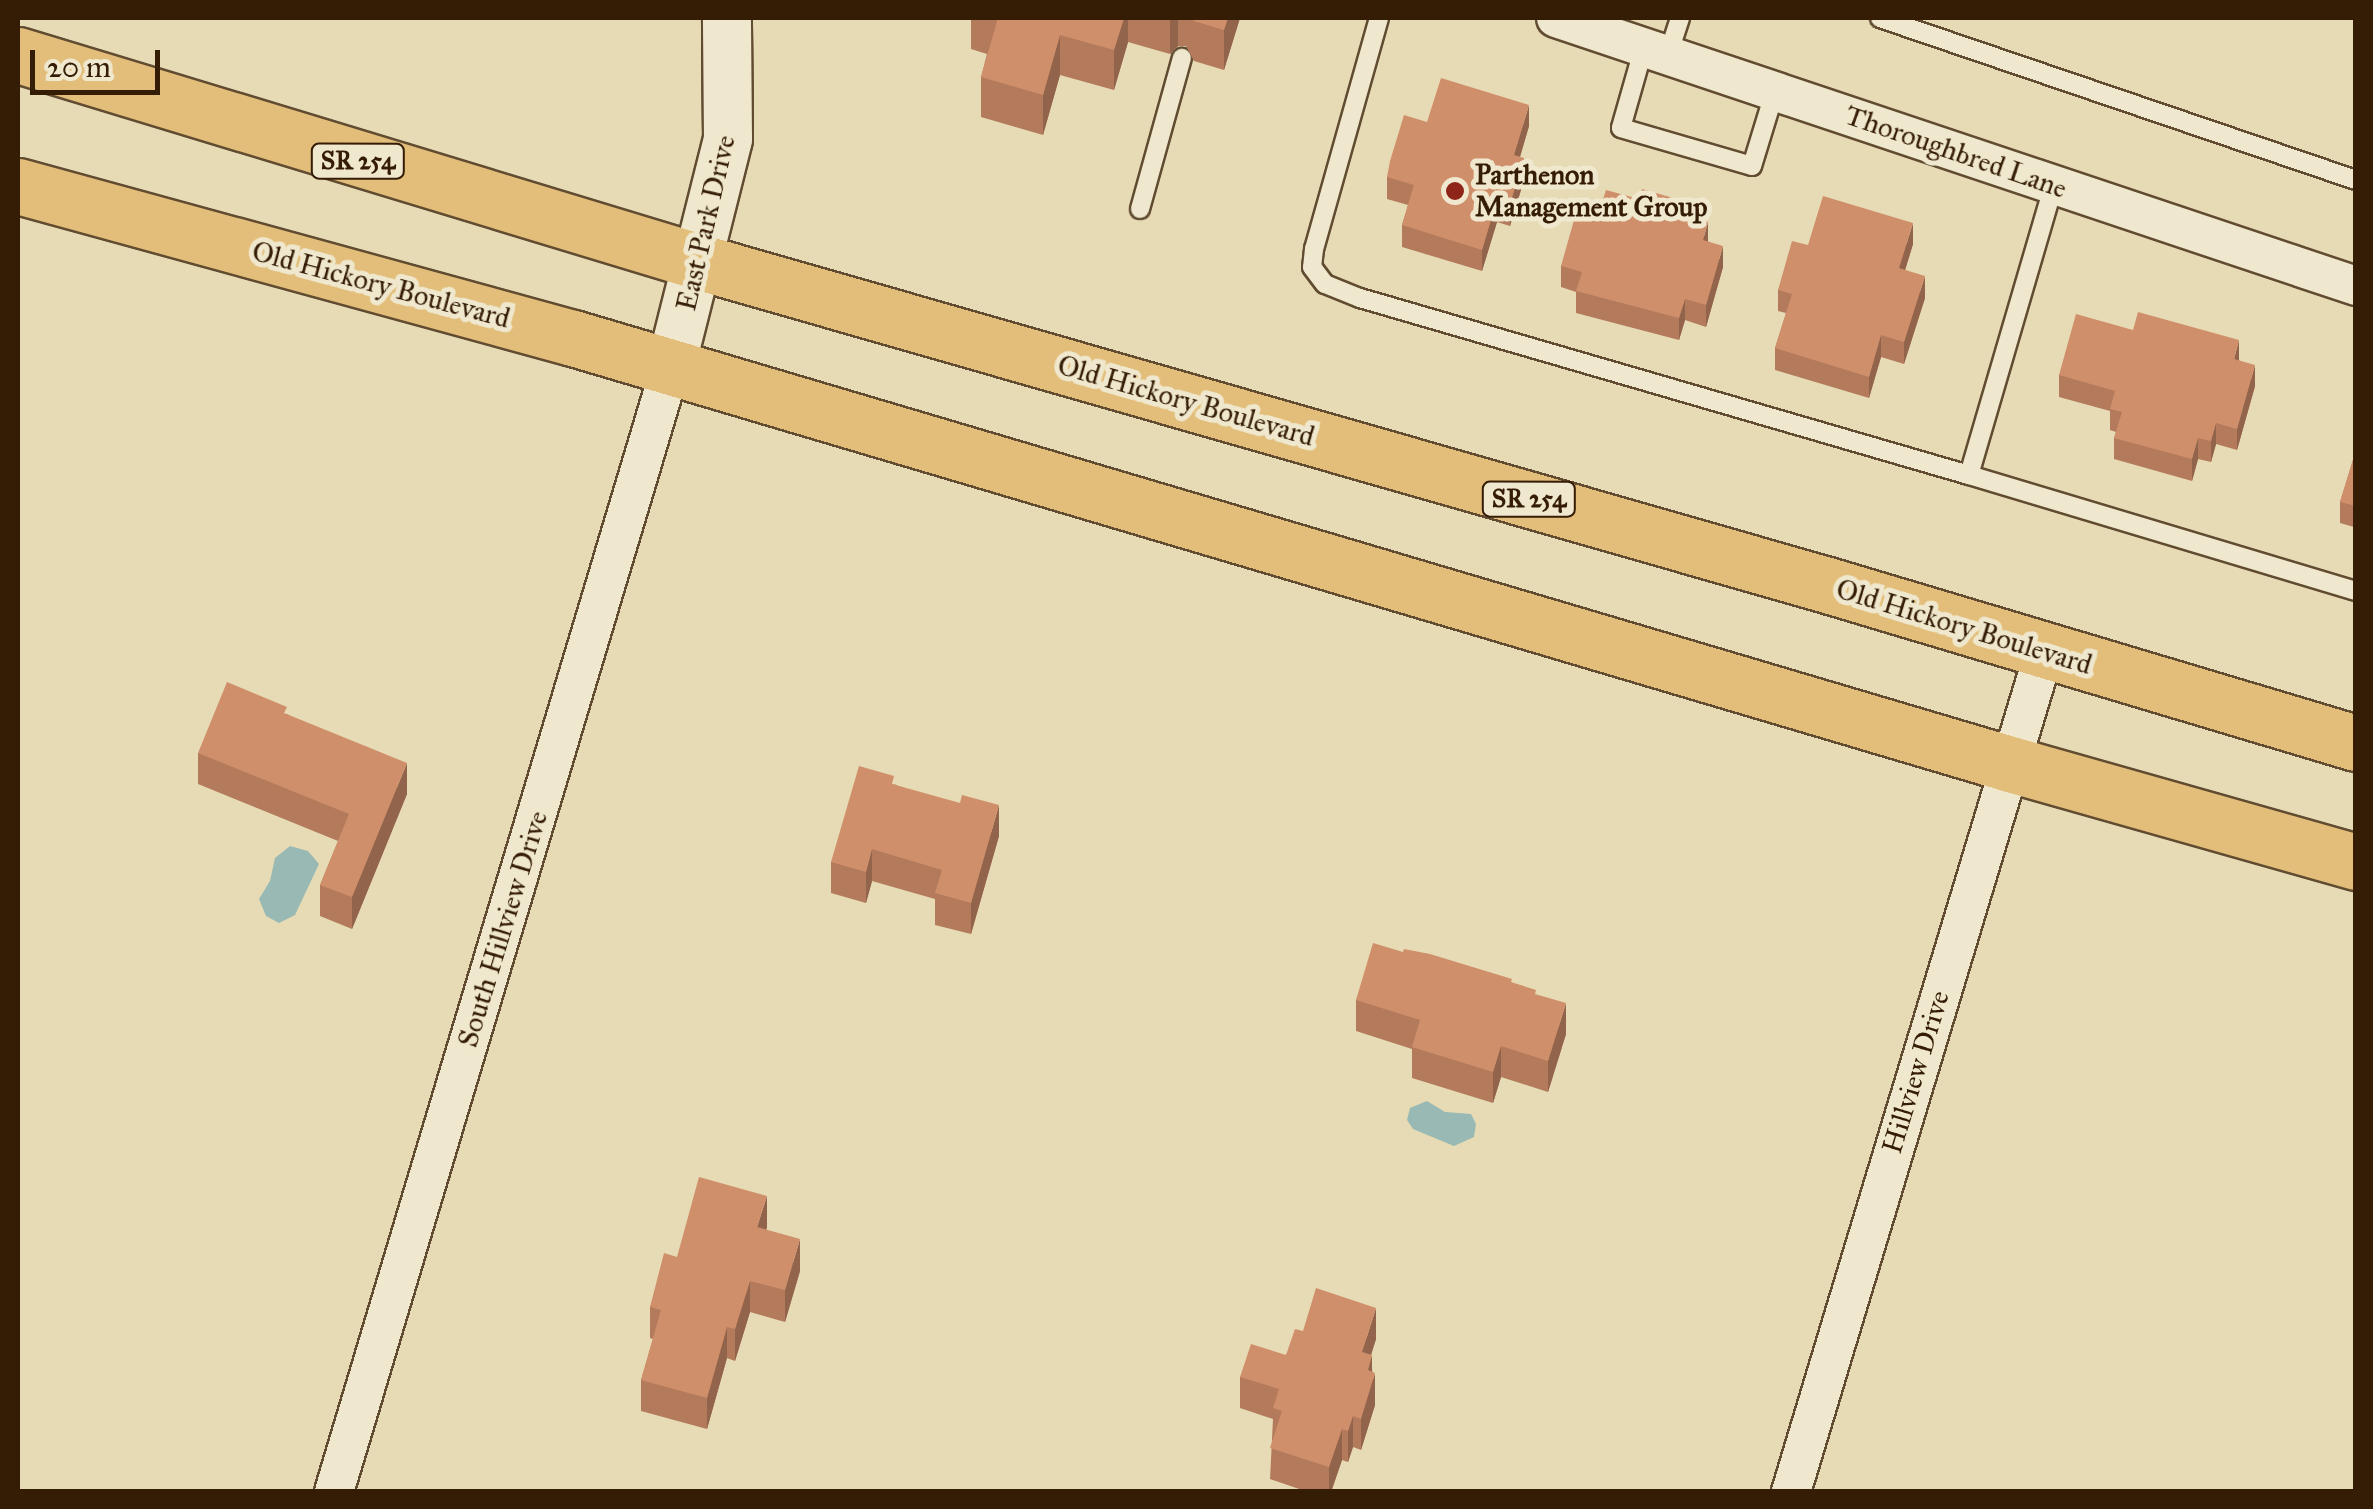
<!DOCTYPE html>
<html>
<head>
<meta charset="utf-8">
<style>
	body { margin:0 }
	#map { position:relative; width:2373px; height:1509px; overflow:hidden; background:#e6dbb4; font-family:"IM FELL Great Primer",serif }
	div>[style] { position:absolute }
	.water>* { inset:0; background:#98b9b4 }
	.roads { filter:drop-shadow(2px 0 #614c31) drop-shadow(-2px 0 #614c31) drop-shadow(0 2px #614c31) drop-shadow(0 -2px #614c31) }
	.service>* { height:18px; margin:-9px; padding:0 9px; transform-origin:9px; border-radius:9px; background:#efe8ce }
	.minor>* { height:38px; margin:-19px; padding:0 19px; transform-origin:19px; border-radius:19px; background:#efe8ce }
	.tertiary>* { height:48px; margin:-24px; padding:0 24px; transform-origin:24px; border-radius:24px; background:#efe8ce }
	.primary>* { height:55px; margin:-27.5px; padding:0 27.5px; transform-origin:27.5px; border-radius:27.5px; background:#e3be7a }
	.wall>* { inset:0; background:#b37b5c }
	.shaded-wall>* { inset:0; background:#92644b }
	.building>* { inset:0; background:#d08f6b }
	.dots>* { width:28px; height:28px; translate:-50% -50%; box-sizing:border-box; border:5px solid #efe8ce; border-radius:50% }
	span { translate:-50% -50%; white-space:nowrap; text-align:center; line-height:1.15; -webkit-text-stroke:10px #efe8ce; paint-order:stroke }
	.shield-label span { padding:2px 8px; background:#efe8ce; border:2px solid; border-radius:8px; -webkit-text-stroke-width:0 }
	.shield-label { font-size:25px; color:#351c05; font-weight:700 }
	.street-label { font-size:28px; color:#351c05 }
	.poi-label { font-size:28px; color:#351c05; font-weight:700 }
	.left { translate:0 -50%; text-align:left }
	.frame { position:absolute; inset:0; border:20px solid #351c05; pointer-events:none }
	.scale { position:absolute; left:30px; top:50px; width:130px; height:45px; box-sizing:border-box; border:5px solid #351c05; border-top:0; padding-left:12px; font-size:30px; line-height:35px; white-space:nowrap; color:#351c05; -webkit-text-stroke:8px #efe8ce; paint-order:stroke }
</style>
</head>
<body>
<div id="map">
	<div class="water">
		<i style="clip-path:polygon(290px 846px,308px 851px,319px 864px,295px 915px,279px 923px,266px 916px,259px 899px,270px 881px,275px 858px)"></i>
		<i style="clip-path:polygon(1427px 1101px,1445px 1112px,1471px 1114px,1476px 1124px,1474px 1137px,1454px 1146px,1413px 1129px,1407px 1120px,1410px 1108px)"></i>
	</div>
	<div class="roads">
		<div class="service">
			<i style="left:1379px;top:18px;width:240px;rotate:105.7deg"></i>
			<i style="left:1314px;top:249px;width:18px;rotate:96deg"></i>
			<i style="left:1312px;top:267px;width:21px;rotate:53deg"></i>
			<i style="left:1325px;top:284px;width:38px;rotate:22deg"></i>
			<i style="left:1360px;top:298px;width:634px;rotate:16.21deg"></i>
			<i style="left:1969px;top:475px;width:302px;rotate:-73.7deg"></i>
			<i style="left:1880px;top:18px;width:503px;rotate:18.8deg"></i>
			<i style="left:1644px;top:47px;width:84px;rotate:105.9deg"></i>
			<i style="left:1621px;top:128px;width:136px;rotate:16.2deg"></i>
			<i style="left:1752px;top:166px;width:78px;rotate:-73deg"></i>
			<i style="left:1668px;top:55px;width:39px;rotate:-72deg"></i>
			<i style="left:1140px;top:209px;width:157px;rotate:-74.5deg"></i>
			<i style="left:1969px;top:475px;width:404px;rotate:16.7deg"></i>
		</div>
		<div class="minor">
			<i style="left:1556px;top:18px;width:844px;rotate:18.52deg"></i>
			<i style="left:334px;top:1492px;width:1175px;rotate:-73.34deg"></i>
			<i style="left:1791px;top:1492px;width:876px;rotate:-73.22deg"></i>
		</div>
		<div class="tertiary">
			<i style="left:671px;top:366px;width:234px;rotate:-75.9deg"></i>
			<i style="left:728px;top:139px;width:121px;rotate:-90.5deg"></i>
		</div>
		<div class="primary">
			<i style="left:18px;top:55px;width:713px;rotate:16.88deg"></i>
			<i style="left:700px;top:262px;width:1169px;rotate:15.99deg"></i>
			<i style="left:1824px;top:584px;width:555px;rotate:16.64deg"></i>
			<i style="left:18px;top:186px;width:575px;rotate:15.32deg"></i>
			<i style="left:573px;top:338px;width:1499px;rotate:16.51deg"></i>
			<i style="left:2010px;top:764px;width:360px;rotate:15.8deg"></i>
		</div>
	</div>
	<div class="wall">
		<i style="clip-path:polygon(971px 18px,1240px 18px,1224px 70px,1194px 61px,1186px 46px,1178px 46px,1170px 54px,1128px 42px,1114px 90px,1060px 75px,1043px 135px,981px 117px,981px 77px,987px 54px,971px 49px)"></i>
		<i style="clip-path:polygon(1427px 122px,1529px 126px,1520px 157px,1524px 180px,1510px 226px,1497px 222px,1482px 271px,1402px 247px,1402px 225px,1408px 205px,1387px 199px,1387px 177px)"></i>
		<i style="clip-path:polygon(1639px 199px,1680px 213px,1708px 241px,1723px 267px,1706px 327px,1685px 320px,1679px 340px,1576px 313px,1576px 292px,1561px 287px,1561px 266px,1601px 206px)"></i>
		<i style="clip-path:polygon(1913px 244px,1905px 270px,1925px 298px,1904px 364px,1881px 357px,1869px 398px,1775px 370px,1775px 348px,1786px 313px,1778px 311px,1778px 290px,1808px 245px)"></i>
		<i style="clip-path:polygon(2239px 360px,2255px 386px,2237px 450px,2216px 444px,2211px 462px,2198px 459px,2192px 481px,2114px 459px,2114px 438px,2116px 432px,2110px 430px,2110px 411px,2059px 397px,2059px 375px)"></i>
		<i style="clip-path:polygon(2356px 450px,2356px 550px,2354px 549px,2354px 527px,2340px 523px,2340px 502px)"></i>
		<i style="clip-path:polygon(287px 714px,407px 794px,352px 929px,320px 916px,320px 885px,338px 841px,198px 784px,198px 753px)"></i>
		<i style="clip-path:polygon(894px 784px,999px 836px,971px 934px,935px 925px,935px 899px,872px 881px,866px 903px,831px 893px,831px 862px)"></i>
		<i style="clip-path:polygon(1403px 952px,1512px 983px,1566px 1034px,1548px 1092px,1501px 1077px,1493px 1103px,1412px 1078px,1412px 1049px,1356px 1031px,1356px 1000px)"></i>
		<i style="clip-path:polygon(767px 1227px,766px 1230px,800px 1271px,785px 1322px,750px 1312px,735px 1361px,727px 1358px,707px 1429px,641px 1411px,641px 1380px,653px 1339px,650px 1338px,650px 1307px,677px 1257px)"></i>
		<i style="clip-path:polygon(1303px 1331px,1376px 1339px,1371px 1355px,1375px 1405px,1361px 1450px,1353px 1447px,1348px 1462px,1342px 1460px,1331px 1492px,1308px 1492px,1270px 1479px,1273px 1419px,1240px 1408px,1240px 1377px,1286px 1355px)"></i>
	</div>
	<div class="shaded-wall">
		<i style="clip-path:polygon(1124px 18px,1128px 18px,1128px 42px,1114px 90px,1114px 50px)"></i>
		<i style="clip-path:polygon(1170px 18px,1178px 18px,1178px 46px,1170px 54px)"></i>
		<i style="clip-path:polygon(1228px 18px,1240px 18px,1224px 70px,1224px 30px)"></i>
		<i style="clip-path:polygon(1060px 35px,1060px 75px,1043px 135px,1043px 95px)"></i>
		<i style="clip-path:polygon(1529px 105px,1529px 126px,1514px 177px,1514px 155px)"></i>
		<i style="clip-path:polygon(1524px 158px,1524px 180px,1510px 226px,1510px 204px)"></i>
		<i style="clip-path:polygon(1497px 200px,1497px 222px,1482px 271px,1482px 250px)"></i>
		<i style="clip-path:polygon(1708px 222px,1708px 244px,1703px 240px)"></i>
		<i style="clip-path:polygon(1913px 223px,1913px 244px,1899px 290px,1899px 268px)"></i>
		<i style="clip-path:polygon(1723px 246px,1723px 267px,1706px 327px,1706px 305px)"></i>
		<i style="clip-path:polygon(1925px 276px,1925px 298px,1904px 364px,1904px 342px)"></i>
		<i style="clip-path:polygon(1685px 299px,1685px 320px,1679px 340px,1679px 318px)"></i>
		<i style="clip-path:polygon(1881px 335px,1881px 357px,1869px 398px,1869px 377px)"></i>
		<i style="clip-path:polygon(2239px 340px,2239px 362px,2234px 359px)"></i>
		<i style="clip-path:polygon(2255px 365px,2255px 386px,2237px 450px,2237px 429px)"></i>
		<i style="clip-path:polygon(2216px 423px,2216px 444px,2211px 462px,2211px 441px)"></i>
		<i style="clip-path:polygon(2198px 438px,2198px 459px,2192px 481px,2192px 459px)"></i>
		<i style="clip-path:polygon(407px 763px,407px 794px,352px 929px,352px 897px)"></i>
		<i style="clip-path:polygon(999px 805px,999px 836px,971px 934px,971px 903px)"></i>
		<i style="clip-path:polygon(872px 849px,872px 881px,866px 903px,866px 872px)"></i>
		<i style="clip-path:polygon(1566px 1003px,1566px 1034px,1548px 1092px,1548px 1061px)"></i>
		<i style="clip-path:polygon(1501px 1046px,1501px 1077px,1493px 1103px,1493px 1072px)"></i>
		<i style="clip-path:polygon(767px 1196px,767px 1227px,757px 1259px,757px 1227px)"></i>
		<i style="clip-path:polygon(800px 1239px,800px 1271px,785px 1322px,785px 1290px)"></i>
		<i style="clip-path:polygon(750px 1281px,750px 1312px,735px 1361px,735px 1329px)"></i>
		<i style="clip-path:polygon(1376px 1308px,1376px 1339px,1362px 1383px,1362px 1352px)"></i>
		<i style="clip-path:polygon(727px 1327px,727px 1358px,707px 1429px,707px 1398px)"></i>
		<i style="clip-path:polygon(1372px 1355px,1372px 1383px,1375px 1373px,1375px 1405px,1361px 1450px,1361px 1419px,1368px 1370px)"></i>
		<i style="clip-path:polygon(1353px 1416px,1353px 1447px,1348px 1462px,1348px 1431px)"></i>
		<i style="clip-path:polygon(1342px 1429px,1342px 1460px,1331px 1492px,1329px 1492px,1329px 1467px)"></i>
	</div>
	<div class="building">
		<i style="clip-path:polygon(998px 18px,1124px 18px,1114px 50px,1060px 35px,1043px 95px,981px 77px)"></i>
		<i style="clip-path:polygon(1192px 18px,1228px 18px,1224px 30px,1194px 21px)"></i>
		<i style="clip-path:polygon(1441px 78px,1529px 105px,1514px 155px,1524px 158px,1510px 204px,1497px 200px,1482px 250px,1402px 225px,1414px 185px,1387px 177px,1390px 161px,1404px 115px,1427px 122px)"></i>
		<i style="clip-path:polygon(1642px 189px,1680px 200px,1677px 212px,1708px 222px,1703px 240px,1723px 246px,1706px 305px,1685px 299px,1679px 318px,1576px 291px,1582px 272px,1561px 266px,1580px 199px,1601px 206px,1606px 190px,1639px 199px)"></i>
		<i style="clip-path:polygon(1823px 196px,1913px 223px,1899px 268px,1925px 276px,1904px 342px,1881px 335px,1869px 377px,1775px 348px,1792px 294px,1778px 290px,1792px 241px,1808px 245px)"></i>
		<i style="clip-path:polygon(2138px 312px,2239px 340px,2234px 359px,2255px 365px,2237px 429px,2216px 423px,2211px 441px,2198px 438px,2192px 459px,2114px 438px,2122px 412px,2110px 409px,2115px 391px,2059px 375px,2076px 314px,2133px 330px)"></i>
		<i style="clip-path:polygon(2356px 450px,2356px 506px,2340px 502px)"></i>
		<i style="clip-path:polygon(227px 682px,287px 707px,284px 713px,407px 763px,352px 897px,320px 885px,349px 814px,198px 753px)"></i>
		<i style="clip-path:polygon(859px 766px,894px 776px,892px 784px,960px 803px,962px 795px,999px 805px,971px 903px,935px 893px,942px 870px,872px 849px,866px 872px,831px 862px)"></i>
		<i style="clip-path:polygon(1373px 943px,1403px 952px,1404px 949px,1430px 954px,1512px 979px,1511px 982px,1536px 990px,1535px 994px,1566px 1003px,1548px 1061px,1501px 1046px,1493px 1072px,1412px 1047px,1420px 1020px,1356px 1000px)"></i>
		<i style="clip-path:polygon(699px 1177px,767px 1196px,757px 1227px,800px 1239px,785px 1290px,750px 1281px,735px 1329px,727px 1327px,707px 1398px,641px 1380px,661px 1310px,650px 1307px,664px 1253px,677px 1257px)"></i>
		<i style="clip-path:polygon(1316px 1288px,1376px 1308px,1362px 1352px,1372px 1355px,1368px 1370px,1375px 1373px,1361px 1419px,1353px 1416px,1348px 1431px,1342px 1429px,1329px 1467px,1270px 1448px,1282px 1411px,1273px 1408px,1279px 1389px,1240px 1377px,1251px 1344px,1286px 1355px,1295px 1329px,1303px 1331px)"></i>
	</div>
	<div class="dots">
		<i style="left:1455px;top:191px;background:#8f2418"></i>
	</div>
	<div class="shield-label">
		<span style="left:358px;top:161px">SR 254</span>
		<span style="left:1529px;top:499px">SR 254</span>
	</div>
	<div class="street-label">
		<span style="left:1956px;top:152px;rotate:19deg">Thoroughbred Lane</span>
		<span style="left:706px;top:223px;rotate:-77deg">East Park Drive</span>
		<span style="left:381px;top:285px;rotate:15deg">Old Hickory Boulevard</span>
		<span style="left:1186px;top:401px;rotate:16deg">Old Hickory Boulevard</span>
		<span style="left:1964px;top:627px;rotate:17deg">Old Hickory Boulevard</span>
		<span style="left:503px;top:929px;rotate:-73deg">South Hillview Drive</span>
		<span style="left:1916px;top:1072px;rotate:-73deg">Hillview Drive</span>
	</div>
	<div class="poi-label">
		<span class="left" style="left:1475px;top:191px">Parthenon<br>Management Group</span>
	</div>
	<div class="frame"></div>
	<div class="scale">20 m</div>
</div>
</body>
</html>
